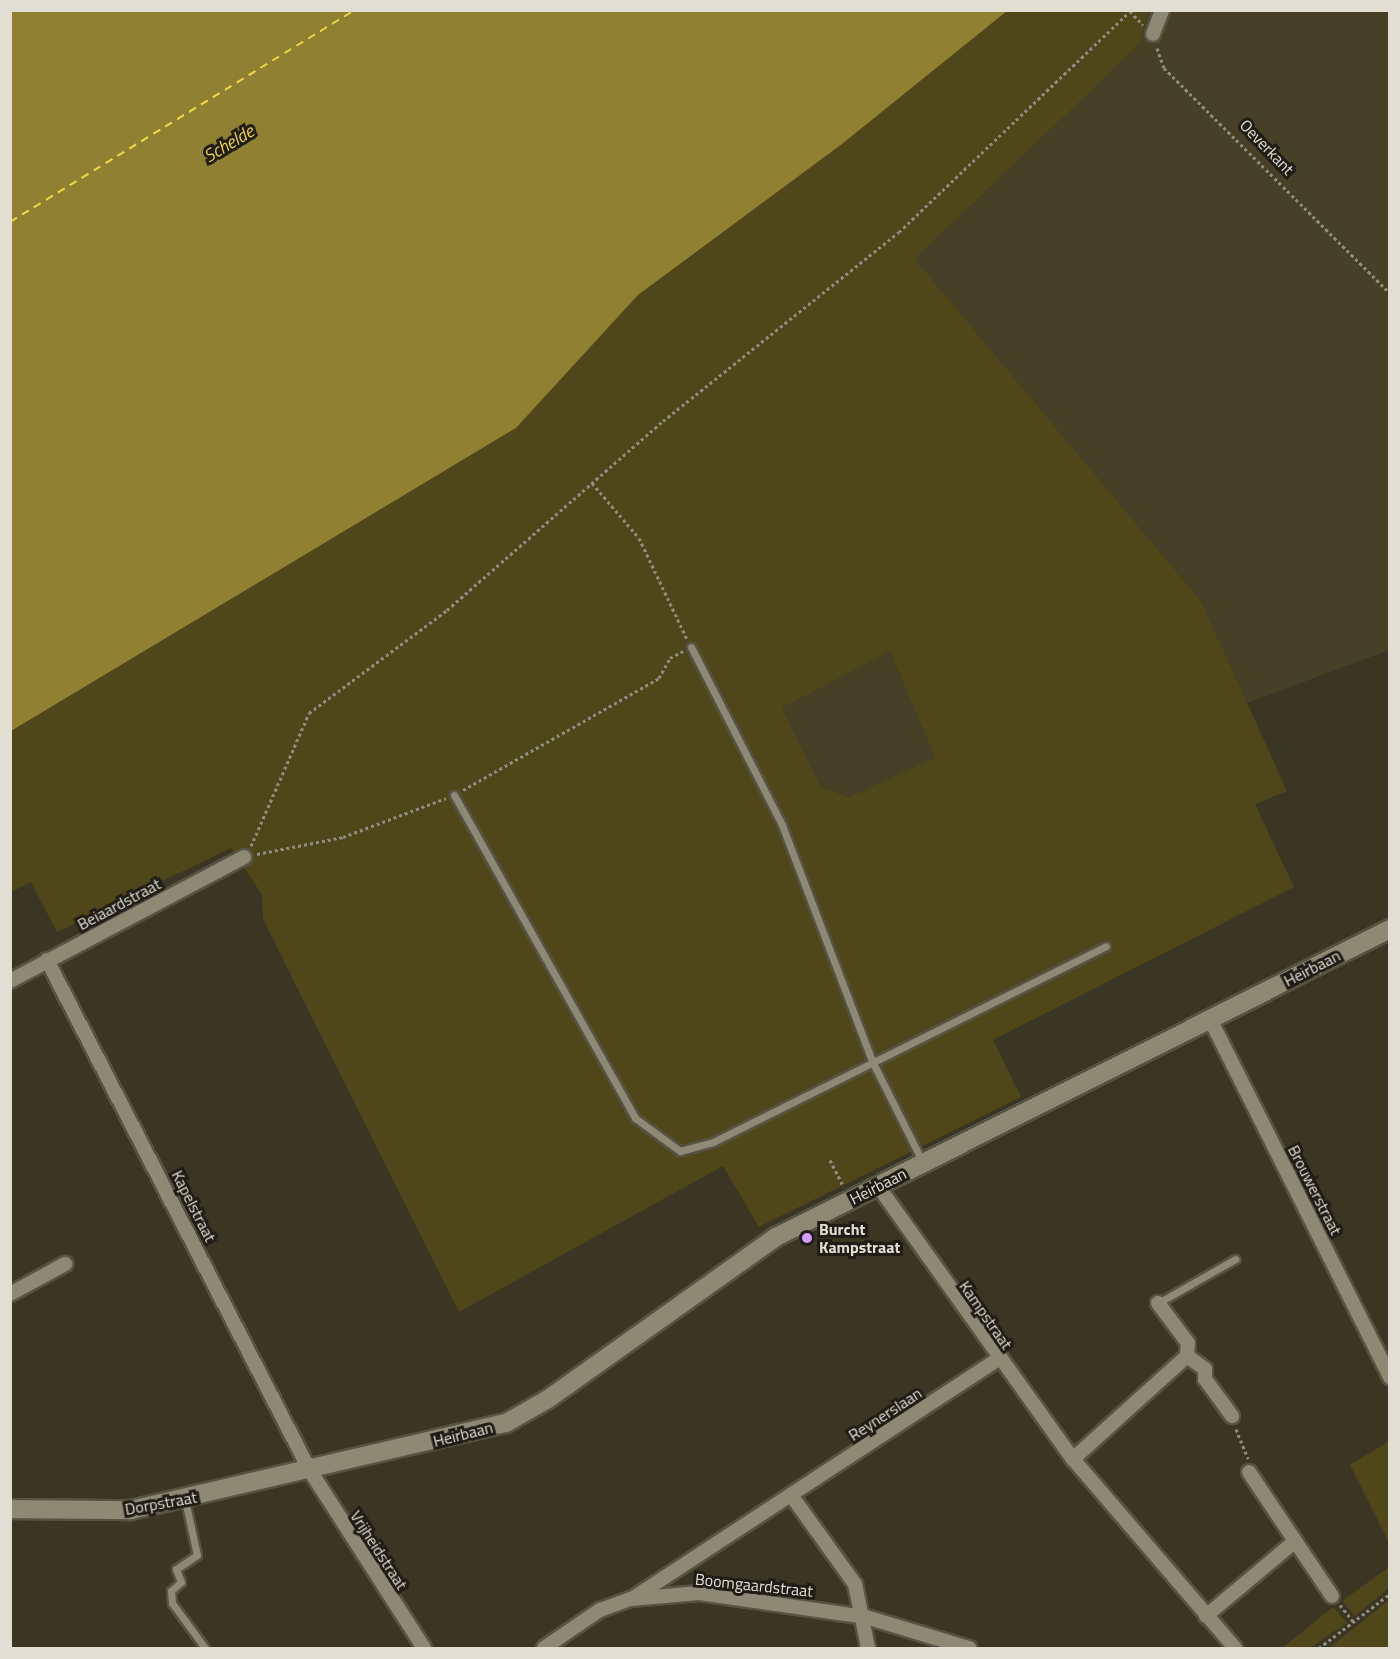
<!DOCTYPE html>
<html>
<head>
<meta charset="utf-8">
<style>
	body { margin:0 }
	#map { position:relative; width:1400px; height:1659px; overflow:hidden; background:#3a3623; font-family:"Titillium Web",sans-serif }
	div>[style] { position:absolute }
	.built>* { inset:0; background:#454026 }
	.green>* { inset:0; background:#4f4619 }
	.water>* { inset:0; background:#908132 }
	.ferry>* { height:1.5px; margin-top:-0.75px; transform-origin:0; background:repeating-linear-gradient(90deg,#eed448 0 8px,transparent 0 14px) }
	.path>* { height:3px; margin-top:-1.5px; transform-origin:0; background:repeating-linear-gradient(90deg,#908e7f 0 3px,transparent 0 6px) }
	.roads { filter:drop-shadow(2px 0 #575343) drop-shadow(-2px 0 #575343) drop-shadow(0 2px #575343) drop-shadow(0 -2px #575343) }
	.service>* { height:7px; margin:-3.5px; padding:0 3.5px; transform-origin:3.5px; border-radius:3.5px; background:#8d8974 }
	.minor>* { height:14px; margin:-7px; padding:0 7px; transform-origin:7px; border-radius:7px; background:#8d8974 }
	.tertiary>* { height:18px; margin:-9px; padding:0 9px; transform-origin:9px; border-radius:9px; background:#8d8974 }
	.dots>* { width:16px; height:16px; translate:-50% -50%; box-sizing:border-box; border:3px solid #1f1d15; border-radius:50% }
	span { translate:-50% -50%; white-space:nowrap; text-align:center; line-height:1.15; -webkit-text-stroke:6px #1f1d15; paint-order:stroke }
	.street-label { font-size:16px; color:#e1dfd4 }
	.poi-label { font-size:16px; color:#e1dfd4; font-weight:700 }
	.left { translate:0 -50%; text-align:left }
	.water-label { font-size:18px; color:#eed448; font-style:italic }
	.frame { position:absolute; inset:0; border:12px solid #e1dfd4; pointer-events:none }
</style>
</head>
<body>
<div id="map">
	<div class="built">
		<i style="clip-path:polygon(1148px 11px,1389px 11px,1389px 650px,1247px 703px,1201px 601px,915px 259px,1140px 44px)"></i>
		<i style="clip-path:polygon(890px 650px,936px 757px,851px 797px,821px 787px,782px 708px)"></i>
	</div>
	<div class="green">
		<i style="clip-path:polygon(evenodd,1007px 11px,1148px 11px,1140px 44px,915px 259px,1201px 601px,1287px 791px,1255px 804px,1294px 887px,993px 1040px,1021px 1097px,759px 1227px,723px 1166px,459px 1312px,263px 919px,262px 895px,231px 848px,57px 932px,31px 882px,11px 892px,11px 731px,516px 428px,638px 295px,842px 144px,1007px 11px,890px 651px,935px 757px,850px 797px,821px 787px,782px 708px,890px 651px)"></i>
		<i style="clip-path:polygon(1389px 1441px,1389px 1543px,1350px 1465px)"></i>
		<i style="clip-path:polygon(1389px 1567px,1389px 1588px,1355px 1616px,1342px 1601px)"></i>
		<i style="clip-path:polygon(1389px 1600px,1389px 1648px,1328px 1648px,1329px 1648px)"></i>
		<i style="clip-path:polygon(1333px 1607px,1347px 1623px,1310px 1648px,1282px 1648px)"></i>
	</div>
	<div class="water">
		<i style="clip-path:polygon(11px 10px,1007px 10px,1007px 11px,842px 144px,638px 295px,516px 428px,11px 731px)"></i>
	</div>
	<div class="ferry">
		<i style="left:10px;top:222px;width:405px;rotate:-31.6deg"></i>
	</div>
	<div class="path">
		<i style="left:1130px;top:11px;width:19px;rotate:47deg"></i>
		<i style="left:1157px;top:48px;width:21px;rotate:71deg"></i>
		<i style="left:1164px;top:68px;width:319px;rotate:44.9deg"></i>
		<i style="left:592px;top:483px;width:72px;rotate:49.5deg"></i>
		<i style="left:639px;top:538px;width:112px;rotate:64.6deg"></i>
		<i style="left:463px;top:790px;width:226px;rotate:-29.7deg"></i>
		<i style="left:659px;top:678px;width:23px;rotate:-61deg"></i>
		<i style="left:670px;top:658px;width:15px;rotate:-28deg"></i>
		<i style="left:251px;top:846px;width:145px;rotate:-66.4deg"></i>
		<i style="left:309px;top:713px;width:172px;rotate:-36.7deg"></i>
		<i style="left:447px;top:610px;width:287px;rotate:-41.2deg"></i>
		<i style="left:663px;top:421px;width:302px;rotate:-38.7deg"></i>
		<i style="left:899px;top:232px;width:321px;rotate:-43.7deg"></i>
		<i style="left:257px;top:854px;width:88px;rotate:-11.2deg"></i>
		<i style="left:343px;top:837px;width:110px;rotate:-20.7deg"></i>
		<i style="left:830px;top:1160px;width:30px;rotate:63deg"></i>
		<i style="left:1236px;top:1429px;width:32px;rotate:68deg"></i>
		<i style="left:1340px;top:1605px;width:22px;rotate:51deg"></i>
		<i style="left:1319px;top:1648px;width:89px;rotate:-37.3deg"></i>
	</div>
	<div class="roads">
		<div class="service">
			<i style="left:691px;top:647px;width:200px;rotate:62.9deg"></i>
			<i style="left:782px;top:825px;width:255px;rotate:69.1deg"></i>
			<i style="left:873px;top:1063px;width:112px;rotate:63.4deg"></i>
			<i style="left:454px;top:795px;width:370px;rotate:60.7deg"></i>
			<i style="left:635px;top:1118px;width:56px;rotate:36.3deg"></i>
			<i style="left:680px;top:1151px;width:34px;rotate:-15deg"></i>
			<i style="left:713px;top:1142px;width:439px;rotate:-26.5deg"></i>
			<i style="left:1158px;top:1303px;width:89px;rotate:-29.7deg"></i>
			<i style="left:185px;top:1500px;width:56px;rotate:77.7deg"></i>
			<i style="left:197px;top:1555px;width:25px;rotate:146deg"></i>
			<i style="left:176px;top:1569px;width:14px;rotate:69deg"></i>
			<i style="left:181px;top:1582px;width:13px;rotate:138deg"></i>
			<i style="left:171px;top:1591px;width:12px;rotate:85deg"></i>
			<i style="left:172px;top:1603px;width:56px;rotate:53.7deg"></i>
		</div>
		<div class="minor">
			<i style="left:1153px;top:34px;width:26px;rotate:-69deg"></i>
			<i style="left:47px;top:960px;width:572px;rotate:62.76deg"></i>
			<i style="left:309px;top:1469px;width:213px;rotate:57.3deg"></i>
			<i style="left:10px;top:981px;width:265px;rotate:-27.9deg"></i>
			<i style="left:1210px;top:1019px;width:401px;rotate:63.3deg"></i>
			<i style="left:878px;top:1186px;width:335px;rotate:54.5deg"></i>
			<i style="left:1073px;top:1459px;width:249px;rotate:49.4deg"></i>
			<i style="left:10px;top:1294px;width:63px;rotate:-28.6deg"></i>
			<i style="left:1187px;top:1356px;width:22px;rotate:36deg"></i>
			<i style="left:1205px;top:1369px;width:10px;rotate:90deg"></i>
			<i style="left:1205px;top:1379px;width:46px;rotate:53.9deg"></i>
			<i style="left:1073px;top:1459px;width:154px;rotate:-42.1deg"></i>
			<i style="left:1187px;top:1356px;width:13px;rotate:-86deg"></i>
			<i style="left:1188px;top:1343px;width:50px;rotate:-126.9deg"></i>
			<i style="left:1249px;top:1472px;width:149px;rotate:56.2deg"></i>
			<i style="left:791px;top:1495px;width:110px;rotate:54.3deg"></i>
			<i style="left:855px;top:1584px;width:65px;rotate:78.5deg"></i>
			<i style="left:633px;top:1598px;width:435px;rotate:-33.2deg"></i>
			<i style="left:1206px;top:1616px;width:114px;rotate:-40deg"></i>
			<i style="left:544px;top:1648px;width:68px;rotate:-34.2deg"></i>
			<i style="left:600px;top:1610px;width:33px;rotate:-20deg"></i>
			<i style="left:631px;top:1599px;width:68px;rotate:-5deg"></i>
			<i style="left:699px;top:1593px;width:169px;rotate:8.2deg"></i>
			<i style="left:866px;top:1617px;width:108px;rotate:16.8deg"></i>
		</div>
		<div class="tertiary">
			<i style="left:10px;top:1509px;width:121px;rotate:0.5deg"></i>
			<i style="left:131px;top:1510px;width:385px;rotate:-13.1deg"></i>
			<i style="left:506px;top:1423px;width:48px;rotate:-29.7deg"></i>
			<i style="left:548px;top:1399px;width:280px;rotate:-35.4deg"></i>
			<i style="left:776px;top:1237px;width:687px;rotate:-26.64deg"></i>
		</div>
	</div>
	<div class="dots">
		<i style="left:807px;top:1238px;background:#d19dfe"></i>
	</div>
	<div class="street-label">
		<span style="left:1267px;top:147px;rotate:46deg">Oeverkant</span>
		<span style="left:119px;top:904px;rotate:-28deg">Beiaardstraat</span>
		<span style="left:1312px;top:968px;rotate:-27deg">Heirbaan</span>
		<span style="left:878px;top:1186px;rotate:-27deg">Heirbaan</span>
		<span style="left:1315px;top:1190px;rotate:63deg">Brouwerstraat</span>
		<span style="left:194px;top:1206px;rotate:63deg">Kapelstraat</span>
		<span style="left:986px;top:1315px;rotate:55deg">Kampstraat</span>
		<span style="left:885px;top:1414px;rotate:-33deg">Reynerslaan</span>
		<span style="left:463px;top:1434px;rotate:-14deg">Heirbaan</span>
		<span style="left:161px;top:1503px;rotate:-10deg">Dorpstraat</span>
		<span style="left:379px;top:1550px;rotate:57deg">Vrijheidstraat</span>
		<span style="left:754px;top:1585px;rotate:6deg">Boomgaardstraat</span>
	</div>
	<div class="poi-label">
		<span class="left" style="left:819px;top:1238px">Burcht<br>Kampstraat</span>
	</div>
	<div class="water-label">
		<span style="left:229px;top:144px;rotate:-31deg">Schelde</span>
	</div>
	<div class="frame"></div>
</div>
</body>
</html>
